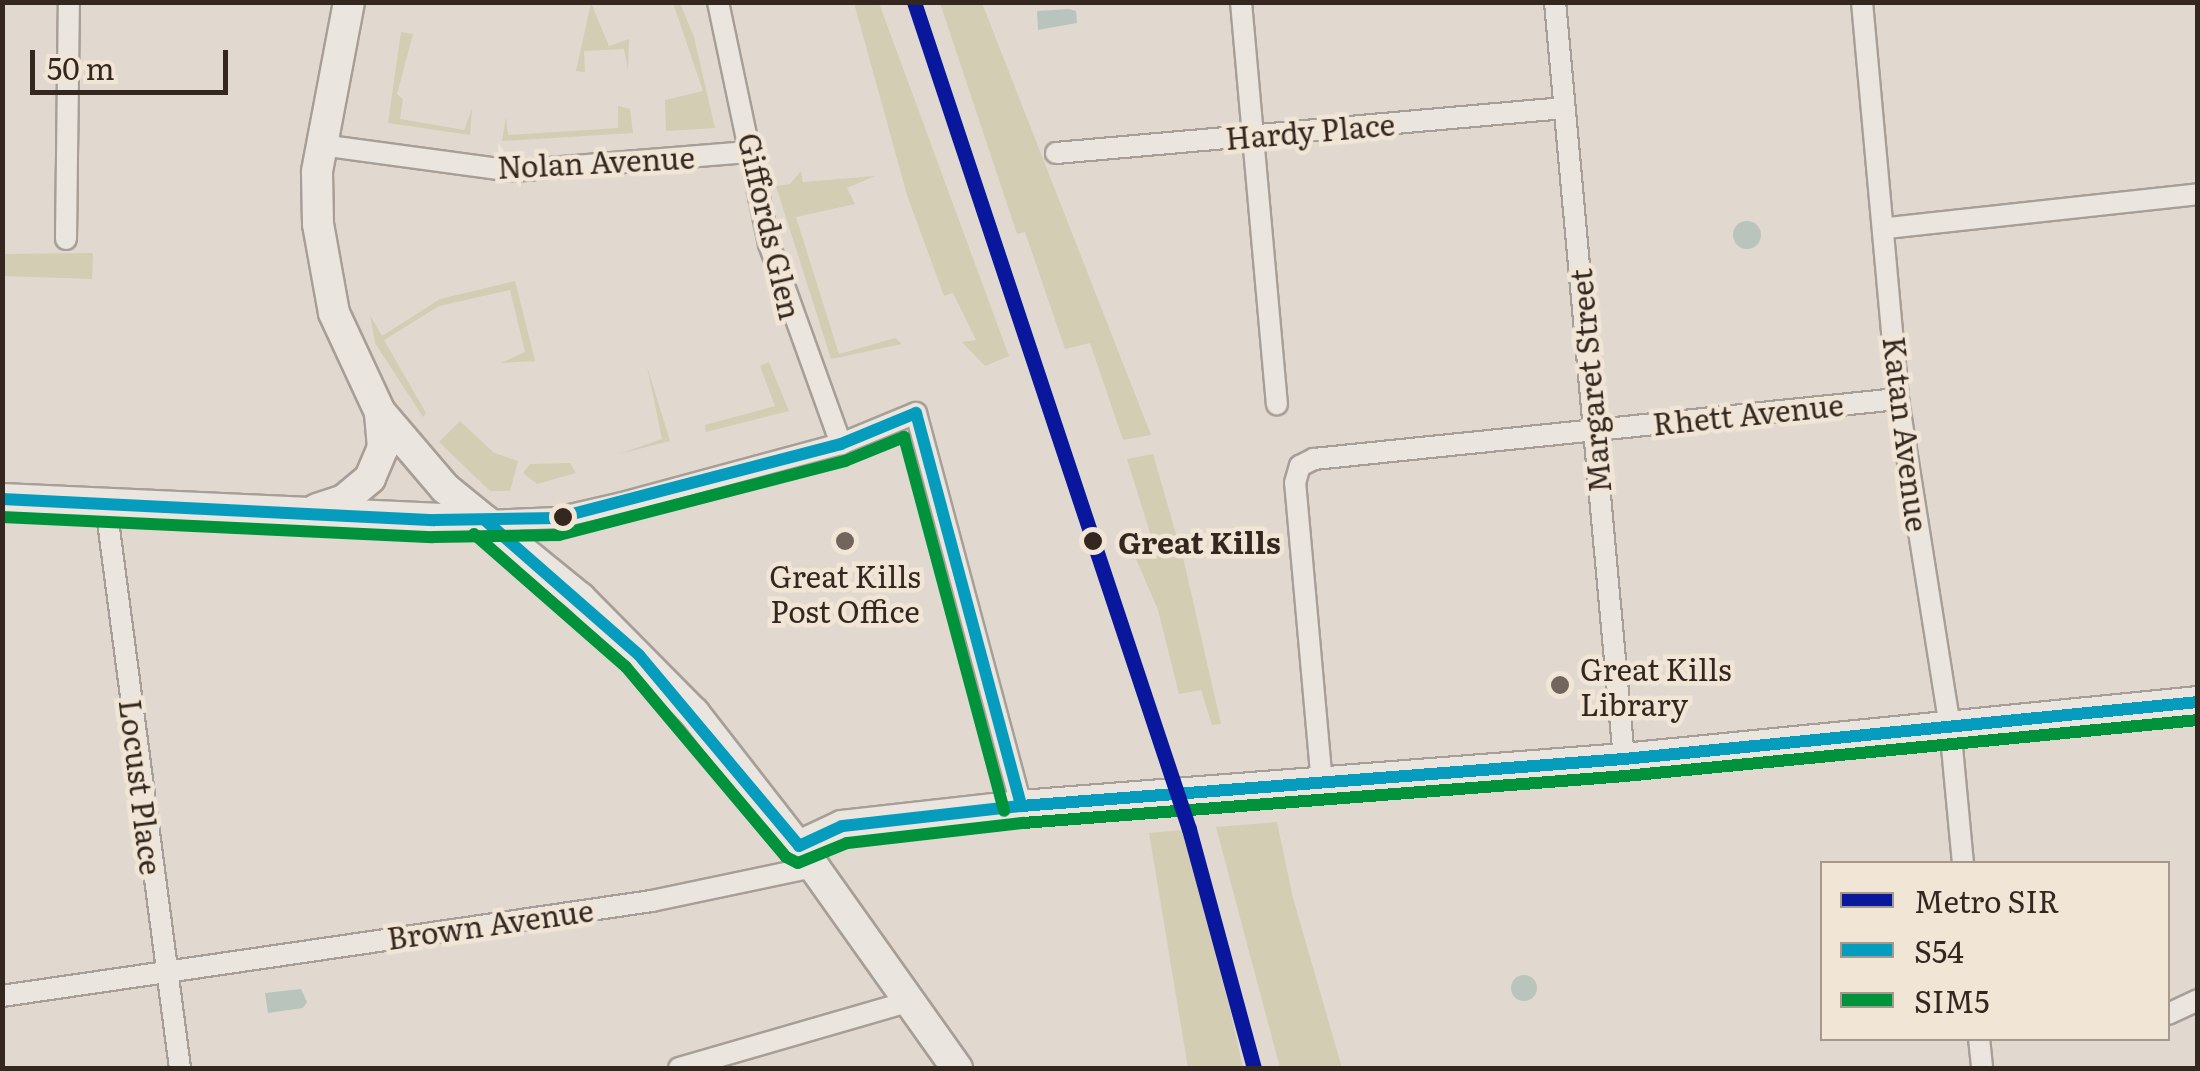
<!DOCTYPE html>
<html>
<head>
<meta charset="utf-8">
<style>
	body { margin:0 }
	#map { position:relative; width:2200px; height:1071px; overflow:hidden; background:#e1d9cf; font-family:Literata,serif }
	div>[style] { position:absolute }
	.green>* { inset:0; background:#d2cdb3 }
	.water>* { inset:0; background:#b9c5bc }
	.round { border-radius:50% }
	.roads { filter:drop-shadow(2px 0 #a79f97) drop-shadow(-2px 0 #a79f97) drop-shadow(0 2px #a79f97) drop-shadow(0 -2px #a79f97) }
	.street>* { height:20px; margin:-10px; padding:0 10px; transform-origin:10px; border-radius:10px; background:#eae5df }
	.secondary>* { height:30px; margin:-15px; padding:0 15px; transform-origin:15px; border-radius:15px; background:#eae5df }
	.bus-1>* { height:12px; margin:-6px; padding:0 6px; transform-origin:6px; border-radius:6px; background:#059cbd }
	.bus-2>* { height:12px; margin:-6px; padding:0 6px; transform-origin:6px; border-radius:6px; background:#00933c }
	.metro-1>* { height:15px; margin:-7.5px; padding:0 7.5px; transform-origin:7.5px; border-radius:7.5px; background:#08179c }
	.dots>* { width:28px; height:28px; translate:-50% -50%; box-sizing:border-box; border:5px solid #f1e5d6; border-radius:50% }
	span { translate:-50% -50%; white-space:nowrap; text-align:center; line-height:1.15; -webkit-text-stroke:9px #f1e5d6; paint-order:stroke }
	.street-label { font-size:30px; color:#342720 }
	.stop-label { font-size:30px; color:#342720; font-weight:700 }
	.left { translate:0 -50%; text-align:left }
	.poi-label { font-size:30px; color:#342720 }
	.frame { position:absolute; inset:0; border:5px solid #342720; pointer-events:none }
	.legend { position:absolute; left:1820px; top:861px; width:350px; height:180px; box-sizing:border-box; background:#f1e5d6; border:2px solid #a5998d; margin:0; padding:12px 18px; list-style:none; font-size:30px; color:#342720 }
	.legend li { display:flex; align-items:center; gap:20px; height:50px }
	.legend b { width:50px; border:2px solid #a5998d }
	.scale { position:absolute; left:30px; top:50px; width:198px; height:45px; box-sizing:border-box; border:5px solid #342720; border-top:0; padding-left:12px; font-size:30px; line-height:35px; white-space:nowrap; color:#342720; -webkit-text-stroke:8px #f1e5d6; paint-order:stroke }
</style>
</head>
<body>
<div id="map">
	<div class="green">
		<i style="clip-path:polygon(591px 3px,609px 46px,629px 39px,628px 70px,624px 49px,584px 51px,585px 72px,576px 71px)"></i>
		<i style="clip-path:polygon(673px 3px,680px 3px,694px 37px,715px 128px,666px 131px,665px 100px,703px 91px)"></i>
		<i style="clip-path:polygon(854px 3px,879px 3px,1009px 356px,985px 366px,962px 342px,976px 340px,953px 293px,944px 296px,907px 195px)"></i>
		<i style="clip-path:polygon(940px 3px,982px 3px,1151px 435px,1123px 440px,1090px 343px,1065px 349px,1025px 232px,1017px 234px)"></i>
		<i style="clip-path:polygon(401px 32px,413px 34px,397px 94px,403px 99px,400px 119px,464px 130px,472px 109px,470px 135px,388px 123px)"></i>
		<i style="clip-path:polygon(618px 106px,630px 109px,633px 133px,502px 141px,506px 117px,508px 135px,618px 128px)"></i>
		<i style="clip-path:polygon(801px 171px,803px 182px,875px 176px,847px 188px,855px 204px,796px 217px,839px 354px,895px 338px,902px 344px,831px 359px,776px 186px,790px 184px)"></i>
		<i style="clip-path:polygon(93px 253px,92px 279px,3px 276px,3px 254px)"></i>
		<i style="clip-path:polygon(515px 281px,535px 361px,501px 363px,525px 352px,510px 290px,439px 306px,384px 340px,426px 413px,423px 417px,375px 343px,370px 315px,382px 336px,440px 299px)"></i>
		<i style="clip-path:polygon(769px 362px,789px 411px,706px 432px,705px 425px,775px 406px,760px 366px)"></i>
		<i style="clip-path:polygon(647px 366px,670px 441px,619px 454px,662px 439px)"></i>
		<i style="clip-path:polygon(460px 421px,494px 453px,518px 461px,510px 491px,490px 491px,439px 442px)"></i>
		<i style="clip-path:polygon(1153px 454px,1184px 562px,1221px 724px,1212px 725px,1201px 690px,1179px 694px,1158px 610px,1130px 545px,1151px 536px,1127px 459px)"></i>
		<i style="clip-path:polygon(570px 463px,576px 473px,537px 484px,523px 473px,530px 464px)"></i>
		<i style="clip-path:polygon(1277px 822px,1293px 898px,1342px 1068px,1280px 1068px,1216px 827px)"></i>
		<i style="clip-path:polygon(1183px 830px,1230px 1010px,1243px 1068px,1188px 1068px,1149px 833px)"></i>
	</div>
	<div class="water">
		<i style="clip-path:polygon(1069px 9px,1076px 11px,1077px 23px,1038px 30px,1037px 11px)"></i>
		<i class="round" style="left:1733px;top:221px;width:28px;height:28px"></i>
		<i class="round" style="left:1511px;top:975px;width:26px;height:26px"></i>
		<i style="clip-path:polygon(301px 989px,307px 1002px,303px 1008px,268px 1013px,265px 993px)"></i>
	</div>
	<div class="roads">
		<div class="street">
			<i style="left:718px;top:2px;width:247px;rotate:78.1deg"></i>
			<i style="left:769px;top:244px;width:213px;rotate:70.2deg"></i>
			<i style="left:1241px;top:2px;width:404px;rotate:84.9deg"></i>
			<i style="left:1555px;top:2px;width:760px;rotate:84.79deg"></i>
			<i style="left:1862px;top:2px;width:399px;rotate:84.8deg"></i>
			<i style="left:1898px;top:399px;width:331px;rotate:81deg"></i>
			<i style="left:1950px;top:726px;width:139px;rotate:84.6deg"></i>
			<i style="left:321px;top:145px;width:194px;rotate:7.7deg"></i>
			<i style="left:513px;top:171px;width:239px;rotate:-4.6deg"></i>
			<i style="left:1056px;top:153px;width:510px;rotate:-5.06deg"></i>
			<i style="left:1887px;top:228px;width:313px;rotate:-6.2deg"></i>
			<i style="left:66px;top:239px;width:237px;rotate:-89.3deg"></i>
			<i style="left:106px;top:506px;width:567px;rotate:82.5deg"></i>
			<i style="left:486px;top:521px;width:71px;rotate:-2.4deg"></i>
			<i style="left:557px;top:518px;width:67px;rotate:-13deg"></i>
			<i style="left:622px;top:503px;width:227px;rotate:-15.1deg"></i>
			<i style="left:841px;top:444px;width:81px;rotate:-22.5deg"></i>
			<i style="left:916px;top:413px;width:407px;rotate:75deg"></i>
			<i style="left:1322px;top:784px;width:302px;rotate:-95.1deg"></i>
			<i style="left:1295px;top:483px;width:18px;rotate:-74deg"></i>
			<i style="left:1300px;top:466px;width:16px;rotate:-27deg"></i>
			<i style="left:1314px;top:459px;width:587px;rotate:-5.87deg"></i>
			<i style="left:2px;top:996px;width:657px;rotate:-8.32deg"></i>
			<i style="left:652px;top:901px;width:166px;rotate:-11.9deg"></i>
			<i style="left:2168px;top:1014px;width:33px;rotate:-25deg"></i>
			<i style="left:1979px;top:1038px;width:30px;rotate:84deg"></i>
			<i style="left:679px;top:1068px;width:238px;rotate:-16.1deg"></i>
		</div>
		<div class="secondary">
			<i style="left:349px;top:2px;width:173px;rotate:100.7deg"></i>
			<i style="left:317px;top:172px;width:52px;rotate:88.9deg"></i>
			<i style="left:318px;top:224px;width:90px;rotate:79.8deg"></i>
			<i style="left:334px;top:313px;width:109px;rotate:65.1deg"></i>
			<i style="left:380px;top:412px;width:100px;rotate:49.5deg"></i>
			<i style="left:445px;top:488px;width:174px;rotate:39.2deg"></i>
			<i style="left:580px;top:598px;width:162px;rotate:45.3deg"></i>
			<i style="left:694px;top:713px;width:195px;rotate:52.1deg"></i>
			<i style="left:814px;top:867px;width:247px;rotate:54.6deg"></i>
			<i style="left:2px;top:499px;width:484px;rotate:2.6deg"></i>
			<i style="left:317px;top:509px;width:28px;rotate:-18deg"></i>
			<i style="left:344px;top:500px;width:34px;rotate:-40deg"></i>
			<i style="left:370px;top:478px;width:33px;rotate:-67deg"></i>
			<i style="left:383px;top:448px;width:36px;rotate:-95deg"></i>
			<i style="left:799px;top:846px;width:47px;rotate:-24.9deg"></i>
			<i style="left:842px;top:826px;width:180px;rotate:-6.4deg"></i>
			<i style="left:1021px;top:806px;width:605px;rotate:-4.46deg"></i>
			<i style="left:1624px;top:759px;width:577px;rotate:-5.67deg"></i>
		</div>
	</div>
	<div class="bus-1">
		<i style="left:2px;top:499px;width:433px;rotate:2.8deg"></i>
		<i style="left:434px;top:520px;width:123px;rotate:-0.9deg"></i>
		<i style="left:557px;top:518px;width:293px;rotate:-14.6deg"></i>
		<i style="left:841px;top:444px;width:81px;rotate:-22.5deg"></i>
		<i style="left:916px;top:413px;width:407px;rotate:75deg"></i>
		<i style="left:486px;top:521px;width:203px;rotate:41.2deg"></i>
		<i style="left:639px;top:655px;width:249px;rotate:50deg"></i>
		<i style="left:799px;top:846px;width:47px;rotate:-24.9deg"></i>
		<i style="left:842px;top:826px;width:180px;rotate:-6.4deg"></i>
		<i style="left:1021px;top:806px;width:605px;rotate:-4.46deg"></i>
		<i style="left:1624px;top:759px;width:577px;rotate:-5.67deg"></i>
	</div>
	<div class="bus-2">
		<i style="left:2px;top:517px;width:431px;rotate:2.7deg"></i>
		<i style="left:433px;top:537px;width:126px;rotate:-0.9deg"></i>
		<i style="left:559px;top:535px;width:295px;rotate:-14.5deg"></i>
		<i style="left:845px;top:461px;width:64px;rotate:-22.1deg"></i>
		<i style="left:904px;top:437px;width:387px;rotate:75deg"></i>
		<i style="left:474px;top:534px;width:202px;rotate:41.2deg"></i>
		<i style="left:626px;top:667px;width:248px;rotate:49.9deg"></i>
		<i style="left:786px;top:857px;width:13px;rotate:27deg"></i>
		<i style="left:798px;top:863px;width:53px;rotate:-22.2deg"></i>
		<i style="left:847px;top:843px;width:177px;rotate:-6.5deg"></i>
		<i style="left:1023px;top:823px;width:604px;rotate:-4.46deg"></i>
		<i style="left:1625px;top:776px;width:576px;rotate:-5.58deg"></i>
	</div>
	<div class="metro-1">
		<i style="left:914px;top:2px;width:872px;rotate:71.61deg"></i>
		<i style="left:1189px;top:829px;width:248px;rotate:74.8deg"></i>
	</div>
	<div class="dots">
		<i style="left:563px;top:517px;background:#342720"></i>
		<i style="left:845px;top:541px;background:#71655d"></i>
		<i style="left:1093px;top:541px;background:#342720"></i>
		<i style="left:1560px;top:685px;background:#71655d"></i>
	</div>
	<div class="street-label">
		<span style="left:1310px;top:130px;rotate:-5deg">Hardy Place</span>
		<span style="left:596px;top:161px;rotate:-3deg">Nolan Avenue</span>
		<span style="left:771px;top:226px;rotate:77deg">Giffords Glen</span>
		<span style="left:1589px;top:381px;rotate:-95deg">Margaret Street</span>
		<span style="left:1748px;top:413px;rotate:-6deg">Rhett Avenue</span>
		<span style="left:1907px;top:434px;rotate:83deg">Katan Avenue</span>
		<span style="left:142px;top:787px;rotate:83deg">Locust Place</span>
		<span style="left:490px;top:923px;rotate:-8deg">Brown Avenue</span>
	</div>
	<div class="stop-label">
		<span class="left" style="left:1118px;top:541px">Great Kills</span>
	</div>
	<div class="poi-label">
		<span style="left:845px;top:592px">Great Kills<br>Post Office</span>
		<span class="left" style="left:1580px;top:685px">Great Kills<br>Library</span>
	</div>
	<div class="frame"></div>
	<ul class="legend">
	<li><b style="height:12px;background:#08179c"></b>Metro SIR</li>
	<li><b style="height:12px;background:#059cbd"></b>S54</li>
	<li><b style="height:12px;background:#00933c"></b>SIM5</li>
	</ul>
	<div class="scale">50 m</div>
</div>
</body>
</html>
